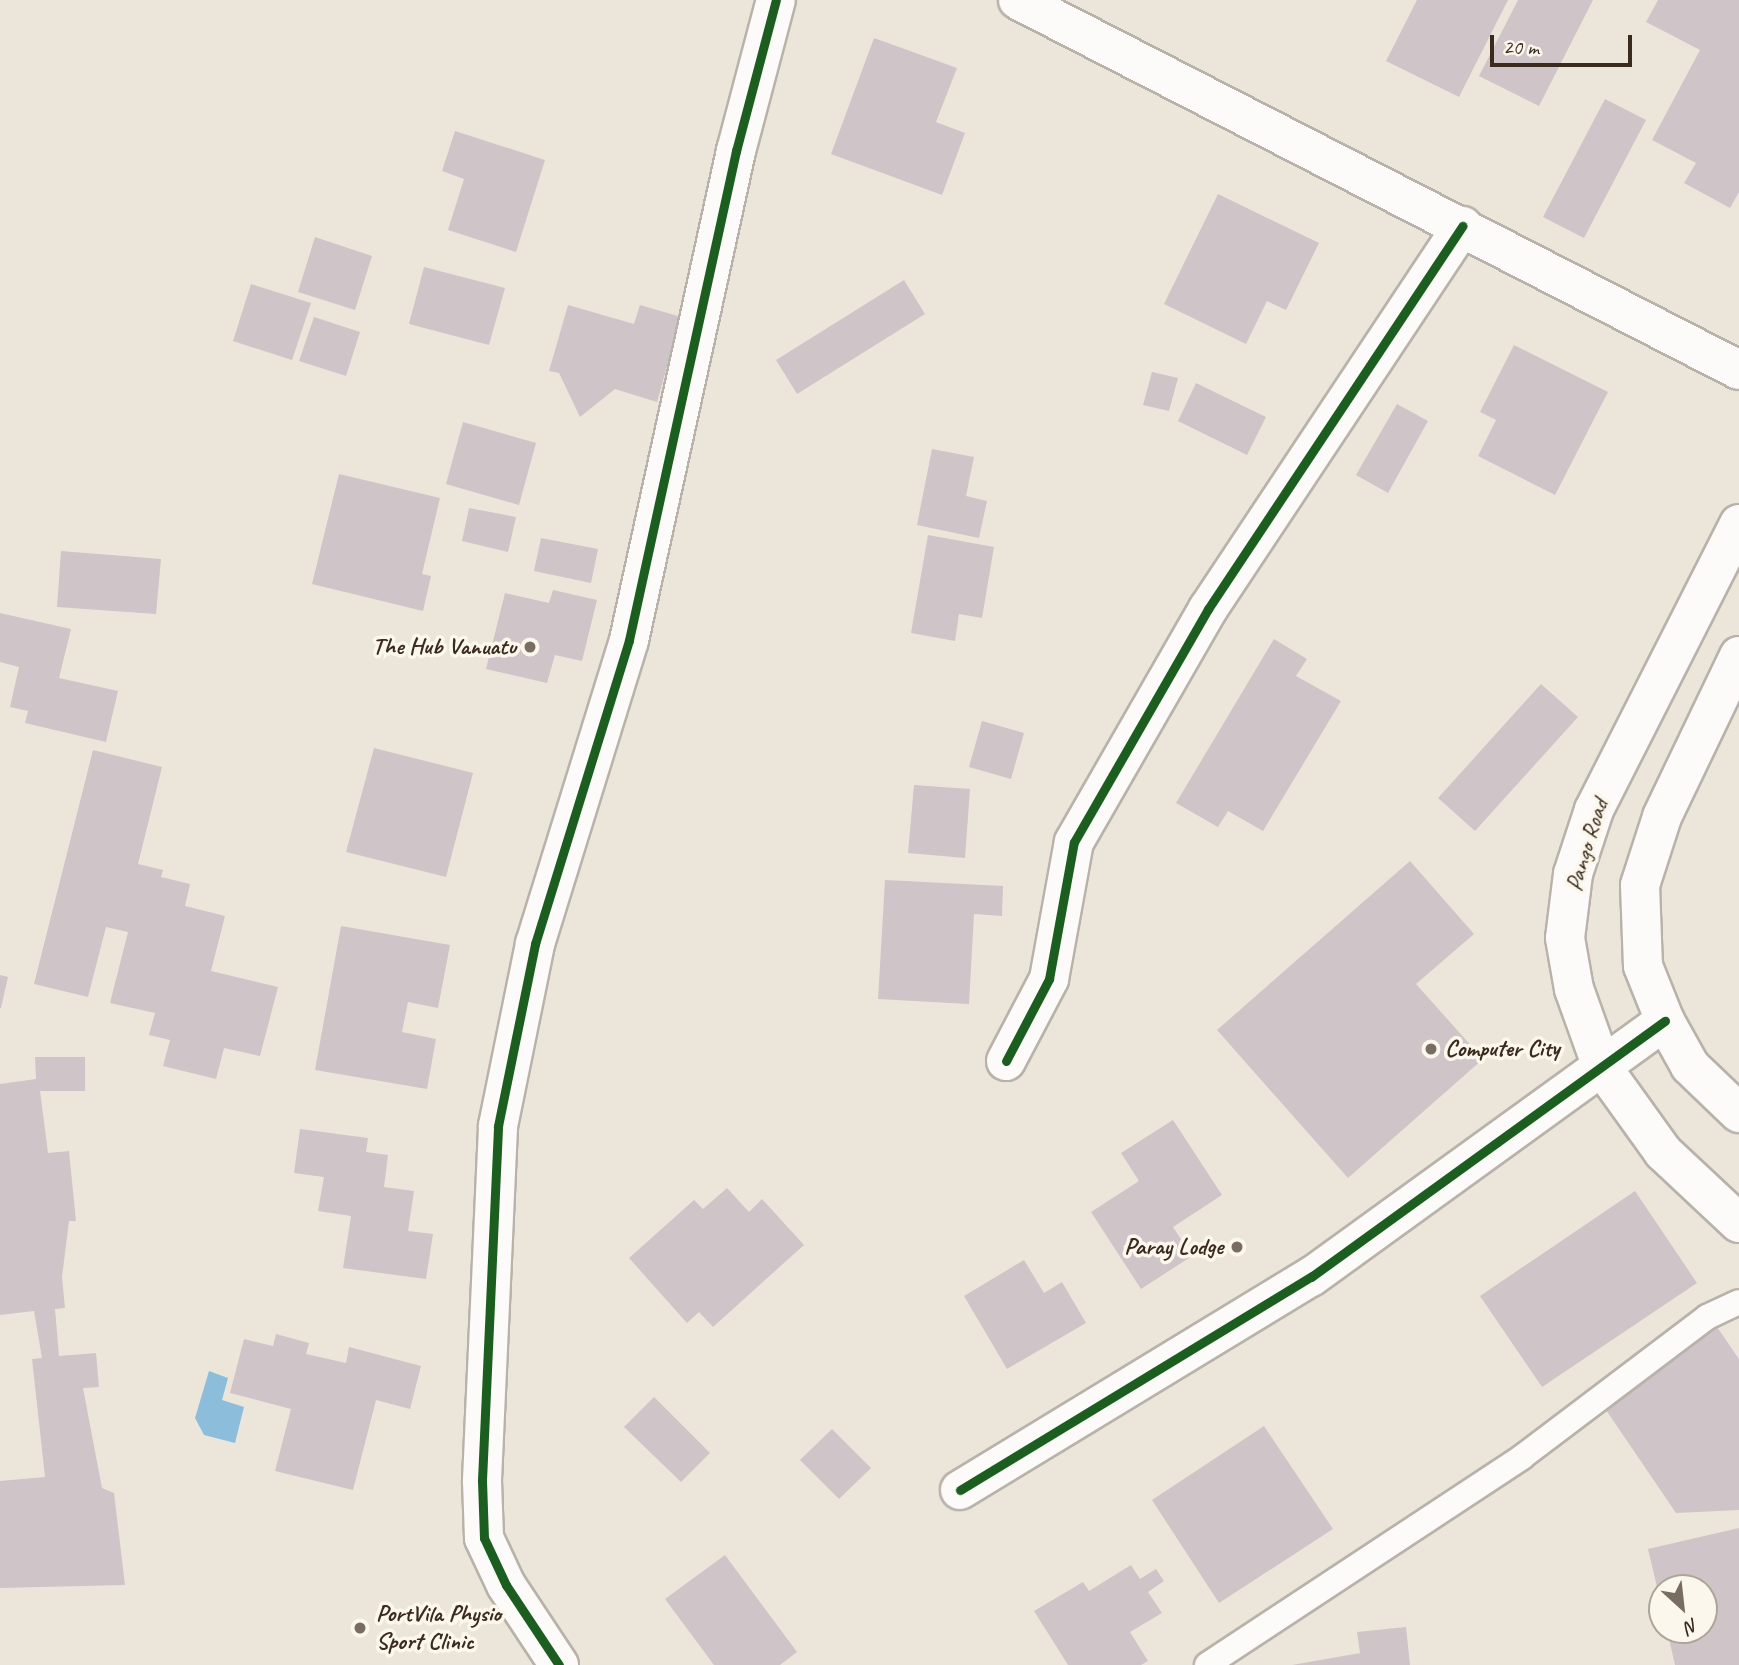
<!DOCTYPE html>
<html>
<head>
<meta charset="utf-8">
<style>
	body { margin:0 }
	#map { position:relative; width:1739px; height:1665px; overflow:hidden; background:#ece6da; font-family:Caveat,sans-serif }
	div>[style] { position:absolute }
	.water>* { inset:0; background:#8cbedb }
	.building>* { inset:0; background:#cfc4c8 }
	.roads { filter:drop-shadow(2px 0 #b8b2aa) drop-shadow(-2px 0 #b8b2aa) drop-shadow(0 2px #b8b2aa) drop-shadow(0 -2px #b8b2aa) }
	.service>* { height:24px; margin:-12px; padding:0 12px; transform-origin:12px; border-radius:12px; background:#fcfbf9 }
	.minor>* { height:38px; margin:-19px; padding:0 19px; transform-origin:19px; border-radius:19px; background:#fcfbf9 }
	.tertiary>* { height:38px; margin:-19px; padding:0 19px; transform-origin:19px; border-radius:19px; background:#fcfbf9 }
	.cycleway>* { height:9px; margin:-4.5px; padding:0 4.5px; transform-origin:4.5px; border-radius:4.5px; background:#1b5e20 }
	.dots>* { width:19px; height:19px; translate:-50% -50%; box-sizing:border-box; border:4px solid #fbf7ec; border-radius:50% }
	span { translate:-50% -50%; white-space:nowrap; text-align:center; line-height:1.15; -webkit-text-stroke:7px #fbf7ec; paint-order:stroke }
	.poi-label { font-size:24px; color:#3b2a1e; font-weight:700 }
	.right { translate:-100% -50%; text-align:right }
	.left { translate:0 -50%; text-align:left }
	.street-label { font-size:24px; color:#3b2a1e }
	.north { position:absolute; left:1648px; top:1574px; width:70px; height:70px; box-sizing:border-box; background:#fbf7ec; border:2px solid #aea59a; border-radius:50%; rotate:153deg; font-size:19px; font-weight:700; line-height:28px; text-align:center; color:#3b2a1e }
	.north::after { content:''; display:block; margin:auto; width:24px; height:32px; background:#796c60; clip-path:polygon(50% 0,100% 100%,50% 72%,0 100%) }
	.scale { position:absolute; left:1490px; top:35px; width:142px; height:32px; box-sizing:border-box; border:4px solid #3b2a1e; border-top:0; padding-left:9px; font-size:21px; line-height:24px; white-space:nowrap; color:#3b2a1e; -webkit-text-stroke:5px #fbf7ec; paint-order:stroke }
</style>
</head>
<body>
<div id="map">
	<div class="water">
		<i style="clip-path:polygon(209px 1371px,228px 1378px,222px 1400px,244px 1407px,235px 1443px,204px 1435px,195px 1418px)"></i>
	</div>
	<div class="building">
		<i style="clip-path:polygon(1417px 0,1508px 0,1459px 97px,1386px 61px)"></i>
		<i style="clip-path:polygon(1518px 0,1593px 0,1539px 106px,1479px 76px)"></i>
		<i style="clip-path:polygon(1658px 0,1739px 0,1739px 192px,1730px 208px,1684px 183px,1696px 163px,1652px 140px,1700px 50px,1646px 22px)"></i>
		<i style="clip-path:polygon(874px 38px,957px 68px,936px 122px,965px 133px,942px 195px,831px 154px)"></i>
		<i style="clip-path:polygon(1605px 99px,1646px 120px,1584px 238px,1543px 217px)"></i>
		<i style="clip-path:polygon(455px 131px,545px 160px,516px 252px,448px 230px,464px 179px,442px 171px)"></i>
		<i style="clip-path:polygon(1218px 194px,1319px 243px,1286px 310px,1267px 301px,1246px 344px,1164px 304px)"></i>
		<i style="clip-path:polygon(315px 237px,372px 256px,355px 310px,298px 292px)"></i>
		<i style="clip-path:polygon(424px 267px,505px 288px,489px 345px,409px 324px)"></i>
		<i style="clip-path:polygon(904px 280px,925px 314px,797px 394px,776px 360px)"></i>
		<i style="clip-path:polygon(251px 284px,311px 303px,292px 360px,233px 341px)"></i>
		<i style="clip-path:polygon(568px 305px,634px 324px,640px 305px,681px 317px,657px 402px,615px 389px,580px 417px,559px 373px,549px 371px)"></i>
		<i style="clip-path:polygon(314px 317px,360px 332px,346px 376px,299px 361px)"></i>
		<i style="clip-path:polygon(1514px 345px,1608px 392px,1555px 495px,1478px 456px,1496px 420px,1480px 412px)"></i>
		<i style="clip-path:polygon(1152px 372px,1178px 378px,1169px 411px,1143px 405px)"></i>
		<i style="clip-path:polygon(1196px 383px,1266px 417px,1247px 455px,1178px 421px)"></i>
		<i style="clip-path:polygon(1397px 404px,1428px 421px,1388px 493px,1356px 475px)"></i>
		<i style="clip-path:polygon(463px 422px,536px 443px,519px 505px,446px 484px)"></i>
		<i style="clip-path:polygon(932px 449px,974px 457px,966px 496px,987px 501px,979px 538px,917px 525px)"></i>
		<i style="clip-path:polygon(339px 474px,440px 498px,422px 574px,431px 576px,423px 611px,312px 584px)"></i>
		<i style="clip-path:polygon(469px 508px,516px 517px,508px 552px,462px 541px)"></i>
		<i style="clip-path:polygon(928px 535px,994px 547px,982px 618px,959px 614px,955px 641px,911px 633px)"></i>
		<i style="clip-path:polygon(541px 538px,598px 549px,591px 583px,534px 571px)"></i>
		<i style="clip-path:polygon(61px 551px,161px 559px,156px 614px,57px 607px)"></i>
		<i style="clip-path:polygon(553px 590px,597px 600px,582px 661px,555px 655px,547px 683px,486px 669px,505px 593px,549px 603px)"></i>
		<i style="clip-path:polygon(0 613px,71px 629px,59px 678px,118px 691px,106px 742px,25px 723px,28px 711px,10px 707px,19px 667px,0 662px)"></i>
		<i style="clip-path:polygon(1274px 639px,1307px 659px,1296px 676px,1341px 701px,1263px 831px,1228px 811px,1218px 827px,1176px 803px)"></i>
		<i style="clip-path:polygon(1541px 684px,1578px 717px,1475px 831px,1438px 798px)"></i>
		<i style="clip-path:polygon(982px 721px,1024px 733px,1011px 779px,969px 767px)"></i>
		<i style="clip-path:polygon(374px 748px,473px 773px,446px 877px,346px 852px)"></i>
		<i style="clip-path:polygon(93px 750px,162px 767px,138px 864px,163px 870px,161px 877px,190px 884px,185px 906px,225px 916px,211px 971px,278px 987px,260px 1056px,224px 1048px,216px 1079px,163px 1066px,170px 1040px,149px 1035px,155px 1013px,110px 1003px,128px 932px,106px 927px,88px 997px,34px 984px)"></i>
		<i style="clip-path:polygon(914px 785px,970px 789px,965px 858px,908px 853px)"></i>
		<i style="clip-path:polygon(1410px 861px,1474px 934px,1416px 984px,1483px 1059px,1348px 1178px,1217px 1030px)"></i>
		<i style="clip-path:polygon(885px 880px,1003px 886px,1002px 916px,974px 914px,969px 1004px,878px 999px)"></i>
		<i style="clip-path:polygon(341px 926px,450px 945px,438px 1008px,408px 1002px,402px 1032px,436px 1039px,427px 1089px,315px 1070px)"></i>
		<i style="clip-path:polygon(0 975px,8px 977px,1px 1008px,0 1008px)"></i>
		<i style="clip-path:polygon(35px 1057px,85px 1057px,85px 1091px,40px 1091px,48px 1153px,69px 1151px,76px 1221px,69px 1221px,62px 1277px,65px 1308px,55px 1309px,59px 1356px,96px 1353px,99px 1387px,83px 1388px,102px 1488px,114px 1493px,125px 1585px,0 1588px,0 1481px,45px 1477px,32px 1359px,42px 1358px,34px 1311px,0 1315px,0 1084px,36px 1079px)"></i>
		<i style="clip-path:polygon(1173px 1120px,1222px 1195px,1173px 1227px,1192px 1256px,1141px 1289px,1091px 1212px,1139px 1181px,1121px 1153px)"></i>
		<i style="clip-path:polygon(300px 1129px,368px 1138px,366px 1152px,388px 1155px,384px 1187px,414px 1191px,408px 1231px,433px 1234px,426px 1279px,343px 1268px,351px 1216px,318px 1211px,324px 1177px,294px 1173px)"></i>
		<i style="clip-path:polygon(727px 1188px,749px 1212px,762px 1199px,804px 1245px,713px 1327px,699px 1312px,687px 1323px,629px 1258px,694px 1200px,703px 1209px)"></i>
		<i style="clip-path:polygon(1635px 1191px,1697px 1283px,1542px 1387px,1480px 1296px)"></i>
		<i style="clip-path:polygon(1024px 1260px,1044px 1293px,1062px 1282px,1086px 1323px,1007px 1369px,964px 1296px)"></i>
		<i style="clip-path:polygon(1717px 1327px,1739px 1359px,1739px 1510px,1676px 1513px,1604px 1407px)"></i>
		<i style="clip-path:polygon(276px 1334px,309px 1343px,306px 1354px,346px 1363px,349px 1347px,421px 1366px,410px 1409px,376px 1400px,353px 1490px,275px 1471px,291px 1409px,230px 1393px,244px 1339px,273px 1346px)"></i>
		<i style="clip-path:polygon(654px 1397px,710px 1453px,681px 1482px,624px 1427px)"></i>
		<i style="clip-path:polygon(1264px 1426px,1333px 1529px,1219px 1603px,1152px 1500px)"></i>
		<i style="clip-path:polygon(832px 1429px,871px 1468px,839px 1499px,800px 1460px)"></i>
		<i style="clip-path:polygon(1739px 1528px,1739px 1665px,1675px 1665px,1667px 1630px,1704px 1630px,1704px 1588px,1662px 1588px,1661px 1604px,1648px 1549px)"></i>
		<i style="clip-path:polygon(725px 1555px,797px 1652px,780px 1665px,714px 1665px,665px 1599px)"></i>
		<i style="clip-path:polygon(1131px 1565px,1140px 1579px,1156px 1569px,1164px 1581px,1148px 1592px,1162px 1613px,1130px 1632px,1148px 1661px,1141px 1665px,1068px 1665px,1034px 1611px,1083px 1582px,1089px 1591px)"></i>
		<i style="clip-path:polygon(1406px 1627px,1410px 1665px,1292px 1665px,1360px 1653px,1357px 1632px)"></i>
	</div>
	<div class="roads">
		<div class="service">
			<i style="left:1207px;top:1665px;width:377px;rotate:-33.4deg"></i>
			<i style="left:1522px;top:1457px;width:232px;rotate:-37.1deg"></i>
			<i style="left:1707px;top:1317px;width:35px;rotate:-25deg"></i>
		</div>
		<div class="minor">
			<i style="left:1018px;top:0;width:810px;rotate:27.17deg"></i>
			<i style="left:1006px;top:1061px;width:93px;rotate:-62.3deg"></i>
			<i style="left:1049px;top:979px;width:139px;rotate:-79.7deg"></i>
			<i style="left:1074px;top:842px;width:269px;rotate:-60.1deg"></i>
			<i style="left:1208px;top:609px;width:460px;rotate:-56.4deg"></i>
			<i style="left:960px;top:1490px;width:411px;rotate:-31.3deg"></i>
			<i style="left:1311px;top:1277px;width:437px;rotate:-35.9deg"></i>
			<i style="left:559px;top:1665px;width:96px;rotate:-123.5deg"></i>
			<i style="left:506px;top:1585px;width:52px;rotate:-115.1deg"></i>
			<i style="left:484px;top:1538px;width:58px;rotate:-92deg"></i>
			<i style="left:482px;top:1480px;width:354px;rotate:-87.4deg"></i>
			<i style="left:498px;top:1126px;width:186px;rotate:-78.5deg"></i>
			<i style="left:535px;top:944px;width:318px;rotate:-72.8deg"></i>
			<i style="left:629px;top:640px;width:501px;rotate:-77.66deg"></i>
			<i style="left:736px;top:151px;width:156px;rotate:-75.2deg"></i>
		</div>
		<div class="tertiary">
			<i style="left:1739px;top:524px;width:321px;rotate:116.9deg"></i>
			<i style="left:1594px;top:810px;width:67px;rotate:108.2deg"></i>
			<i style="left:1573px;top:874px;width:64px;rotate:97.1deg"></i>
			<i style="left:1565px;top:938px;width:52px;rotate:80deg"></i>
			<i style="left:1574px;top:989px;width:83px;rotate:70.3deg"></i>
			<i style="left:1602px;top:1067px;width:105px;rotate:54.3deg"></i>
			<i style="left:1663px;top:1152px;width:104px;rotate:43.1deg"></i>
			<i style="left:1739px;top:656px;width:178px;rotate:115.6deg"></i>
			<i style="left:1662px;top:817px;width:71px;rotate:107.9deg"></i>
			<i style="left:1640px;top:885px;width:81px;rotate:87.9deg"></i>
			<i style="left:1643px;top:966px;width:59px;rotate:68.2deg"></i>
			<i style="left:1665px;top:1021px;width:51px;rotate:60.9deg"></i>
			<i style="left:1690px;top:1066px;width:68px;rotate:43.8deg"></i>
		</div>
	</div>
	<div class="cycleway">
		<i style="left:1006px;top:1061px;width:93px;rotate:-62.3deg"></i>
		<i style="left:1049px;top:979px;width:139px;rotate:-79.7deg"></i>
		<i style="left:1074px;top:842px;width:269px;rotate:-60.1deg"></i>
		<i style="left:1208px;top:609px;width:460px;rotate:-56.4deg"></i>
		<i style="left:960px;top:1490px;width:411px;rotate:-31.3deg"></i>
		<i style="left:1311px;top:1277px;width:437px;rotate:-35.9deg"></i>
		<i style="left:559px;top:1665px;width:96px;rotate:-123.5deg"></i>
		<i style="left:506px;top:1585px;width:52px;rotate:-115.1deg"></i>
		<i style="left:484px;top:1538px;width:58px;rotate:-92deg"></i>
		<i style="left:482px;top:1480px;width:354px;rotate:-87.4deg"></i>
		<i style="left:498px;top:1126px;width:186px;rotate:-78.5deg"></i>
		<i style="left:535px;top:944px;width:318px;rotate:-72.8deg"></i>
		<i style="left:629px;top:640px;width:501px;rotate:-77.66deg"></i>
		<i style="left:736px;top:151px;width:156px;rotate:-75.2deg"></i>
	</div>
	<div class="dots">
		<i style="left:530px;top:647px;background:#796c60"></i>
		<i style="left:1431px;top:1049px;background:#796c60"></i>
		<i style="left:1237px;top:1247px;background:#796c60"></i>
		<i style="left:360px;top:1628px;background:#796c60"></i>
	</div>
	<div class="poi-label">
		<span class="right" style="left:516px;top:647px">The Hub Vanuatu</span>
		<span class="left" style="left:1445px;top:1049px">Computer City</span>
		<span class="right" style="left:1223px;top:1247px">Paray Lodge</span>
		<span class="left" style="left:376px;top:1628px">PortVila Physio<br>Sport Clinic</span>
	</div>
	<div class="street-label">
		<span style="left:1587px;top:845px;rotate:-73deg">Pango Road</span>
	</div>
	<div class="north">N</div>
	<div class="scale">20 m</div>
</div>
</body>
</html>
